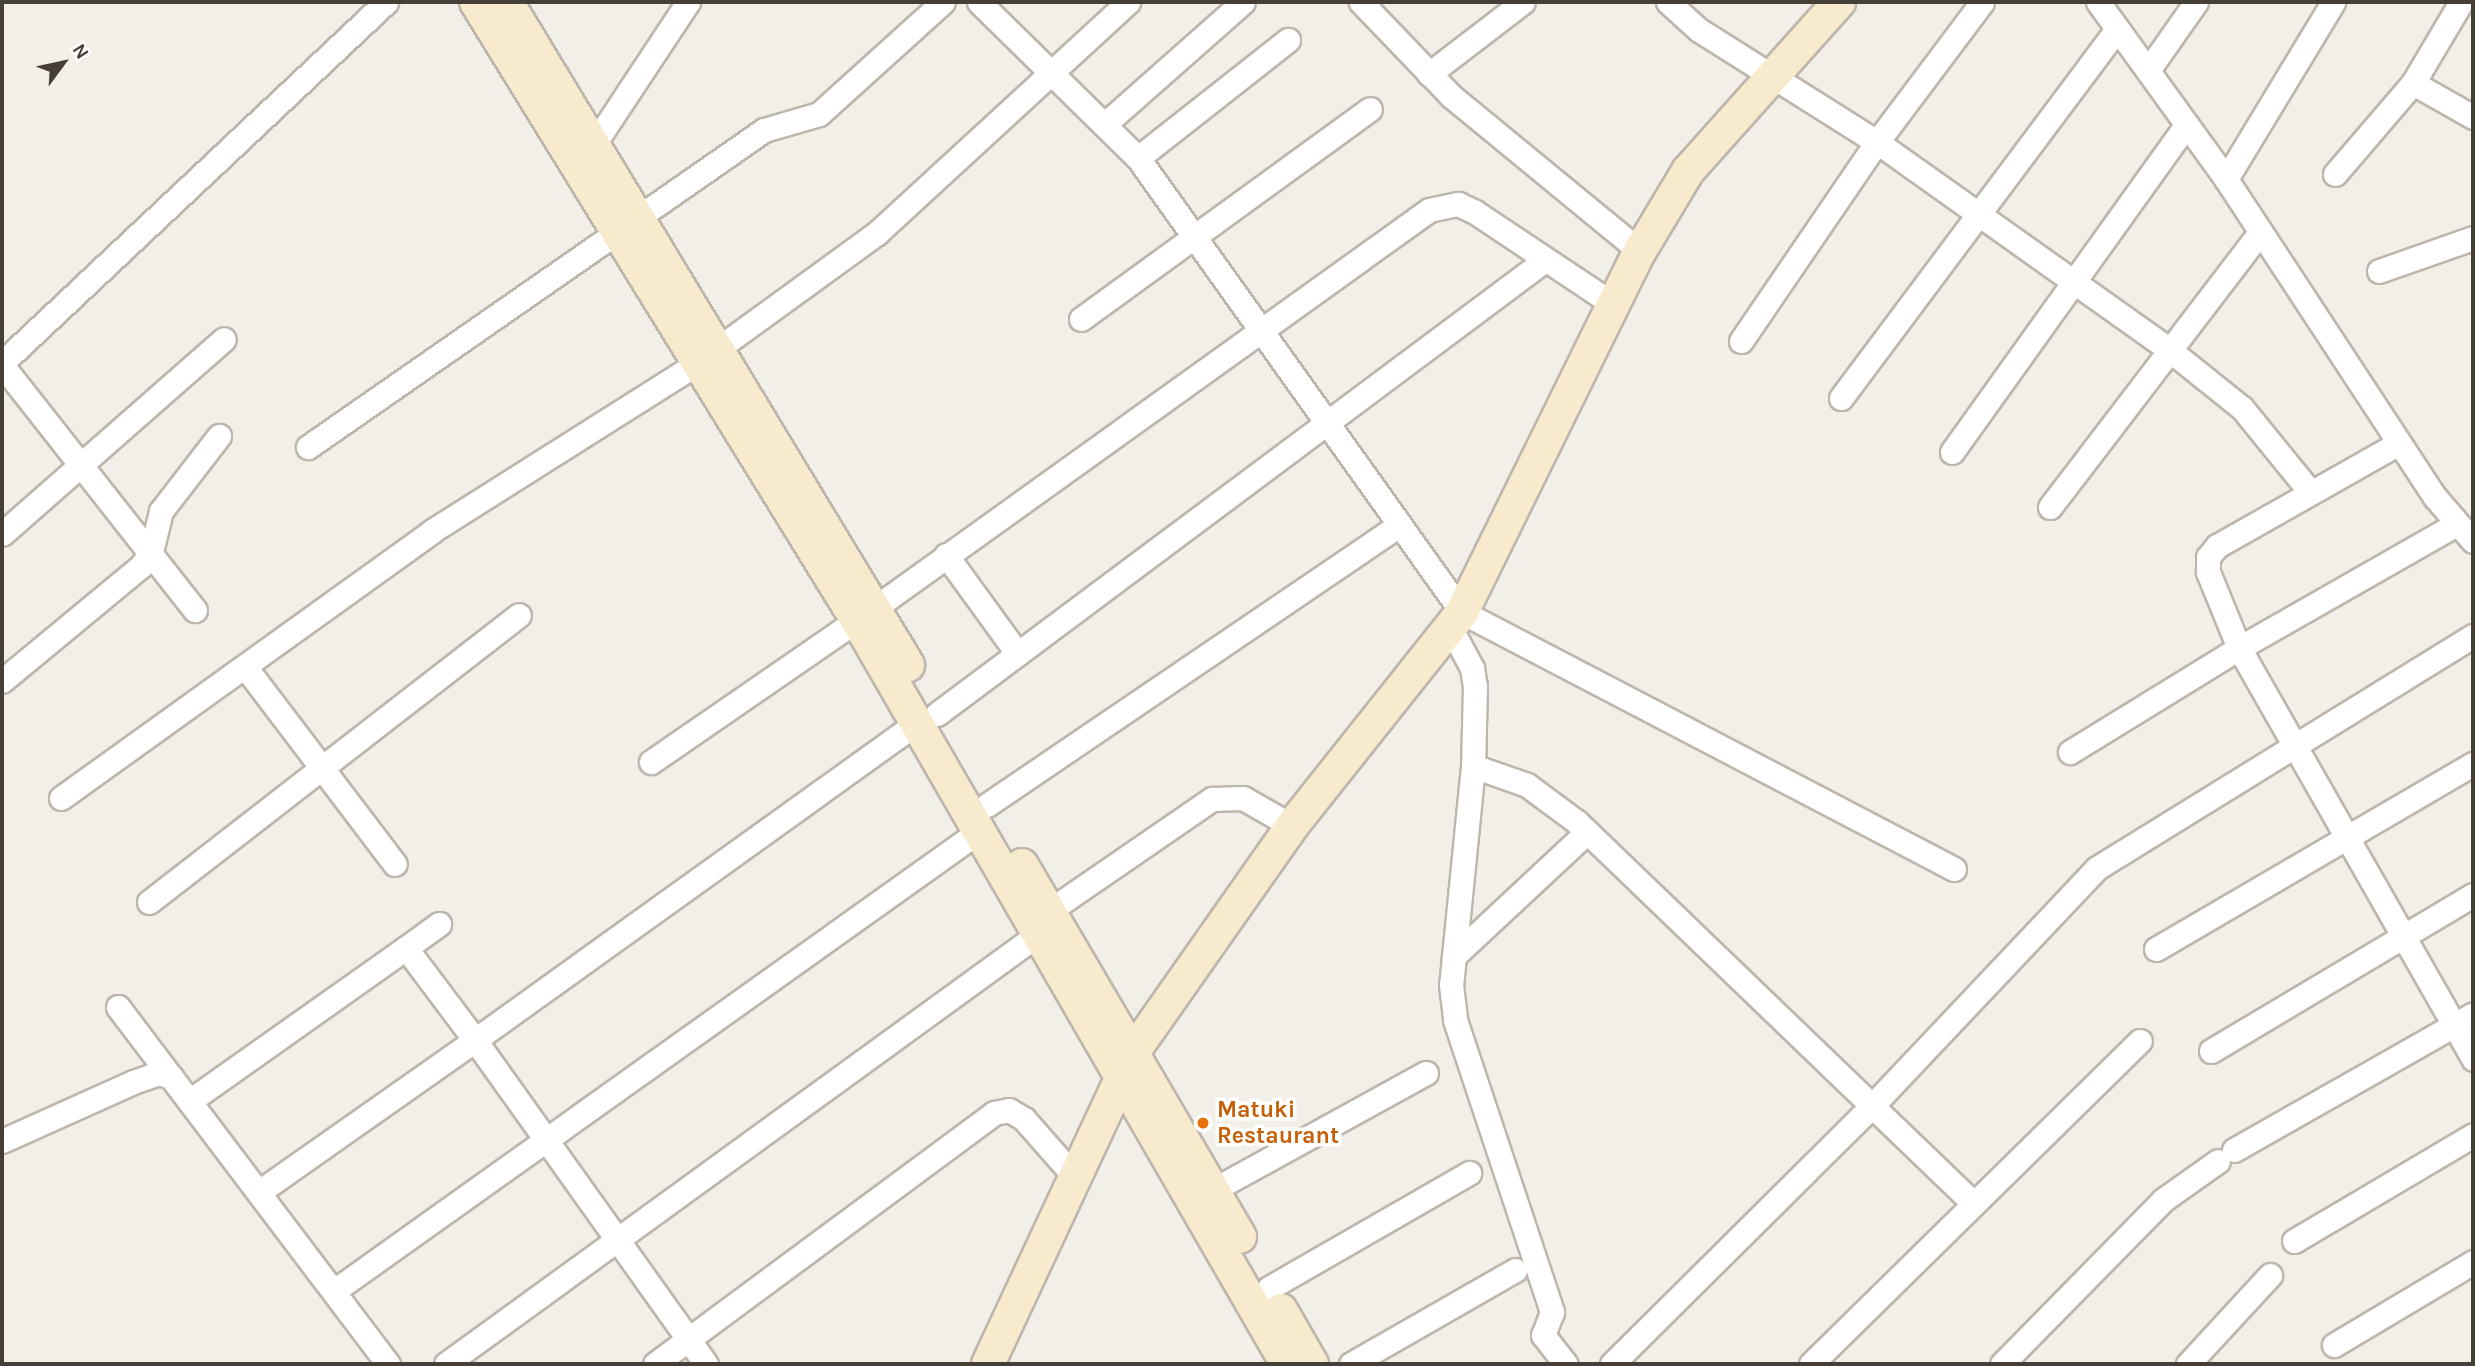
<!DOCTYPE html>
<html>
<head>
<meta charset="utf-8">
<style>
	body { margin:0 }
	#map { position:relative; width:2475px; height:1366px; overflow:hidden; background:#f2efe9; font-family:Karla,sans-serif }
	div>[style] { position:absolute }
	.roads { filter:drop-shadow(2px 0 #bdb6ad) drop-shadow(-2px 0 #bdb6ad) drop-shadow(0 2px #bdb6ad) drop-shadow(0 -2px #bdb6ad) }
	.street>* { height:23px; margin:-11.5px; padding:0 11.5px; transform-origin:11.5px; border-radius:11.5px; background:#fff }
	.secondary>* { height:32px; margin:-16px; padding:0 16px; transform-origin:16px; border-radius:16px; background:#f8ebcd }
	.dots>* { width:19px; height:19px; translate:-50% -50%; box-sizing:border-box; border:4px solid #fff; border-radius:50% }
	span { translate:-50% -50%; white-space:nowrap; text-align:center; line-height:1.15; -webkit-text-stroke:7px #fff; paint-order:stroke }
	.food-label { font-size:23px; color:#c56008; font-weight:700 }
	.left { translate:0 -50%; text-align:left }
	.frame { position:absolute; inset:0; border:4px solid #453f38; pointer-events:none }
	.north { position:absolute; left:28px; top:28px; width:70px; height:70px; -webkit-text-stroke:5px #fff; paint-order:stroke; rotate:57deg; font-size:19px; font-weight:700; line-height:28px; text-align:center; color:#453f38 }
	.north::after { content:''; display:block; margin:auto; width:24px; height:32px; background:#453f38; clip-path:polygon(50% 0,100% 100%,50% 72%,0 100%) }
</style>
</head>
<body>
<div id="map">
	<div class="roads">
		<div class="street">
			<i style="left:979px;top:2px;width:223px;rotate:44.5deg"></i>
			<i style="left:1138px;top:158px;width:558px;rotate:54.49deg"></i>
			<i style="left:1462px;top:612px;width:555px;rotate:27.58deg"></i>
			<i style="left:1361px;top:2px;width:130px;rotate:46.2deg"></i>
			<i style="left:1451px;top:96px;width:244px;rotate:39.4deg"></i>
			<i style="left:1668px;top:2px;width:42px;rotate:42.1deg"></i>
			<i style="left:1699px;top:30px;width:210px;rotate:32.2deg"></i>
			<i style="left:1877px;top:142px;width:356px;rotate:35.4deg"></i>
			<i style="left:2167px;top:348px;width:96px;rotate:38.7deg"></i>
			<i style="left:2242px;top:408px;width:109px;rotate:50.9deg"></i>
			<i style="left:2098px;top:2px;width:218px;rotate:54.1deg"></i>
			<i style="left:2226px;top:179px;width:381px;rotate:56.7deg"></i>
			<i style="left:2435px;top:497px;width:58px;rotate:49.2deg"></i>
			<i style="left:2149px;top:69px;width:82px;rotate:-55deg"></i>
			<i style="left:1429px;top:74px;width:118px;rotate:-37.5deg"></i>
			<i style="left:2413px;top:83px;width:69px;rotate:29.5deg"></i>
			<i style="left:1105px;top:124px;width:184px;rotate:-41.5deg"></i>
			<i style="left:594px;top:144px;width:170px;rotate:-56.5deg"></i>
			<i style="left:1138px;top:158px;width:191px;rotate:-38.2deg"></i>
			<i style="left:2335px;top:174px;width:120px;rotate:-49.4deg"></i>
			<i style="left:2413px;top:83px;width:94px;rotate:-59.3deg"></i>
			<i style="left:2226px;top:179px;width:207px;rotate:-58.8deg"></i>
			<i style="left:2379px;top:271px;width:100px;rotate:-19.3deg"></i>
			<i style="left:1081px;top:319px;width:357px;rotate:-36deg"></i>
			<i style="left:1741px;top:341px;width:241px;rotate:-55.7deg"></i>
			<i style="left:1877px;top:142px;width:175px;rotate:-53.1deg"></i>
			<i style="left:2px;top:363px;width:527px;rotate:-43.23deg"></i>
			<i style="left:2px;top:365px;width:312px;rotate:51.8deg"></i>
			<i style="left:1841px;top:398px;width:461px;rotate:-53.2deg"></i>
			<i style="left:2399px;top:443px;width:209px;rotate:150.5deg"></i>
			<i style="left:2217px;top:546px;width:14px;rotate:129deg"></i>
			<i style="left:2208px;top:557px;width:15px;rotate:90deg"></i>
			<i style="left:2208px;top:572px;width:82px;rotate:67.8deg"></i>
			<i style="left:2239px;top:648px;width:473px;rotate:60.3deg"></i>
			<i style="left:308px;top:447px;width:555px;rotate:-34.81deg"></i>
			<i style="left:764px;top:130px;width:57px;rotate:-16.2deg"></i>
			<i style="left:819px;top:114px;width:167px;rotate:-42.1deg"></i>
			<i style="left:1952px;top:452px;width:403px;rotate:-54.4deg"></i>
			<i style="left:2050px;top:507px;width:346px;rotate:-52.6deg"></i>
			<i style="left:2px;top:534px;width:295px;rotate:-41.3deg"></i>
			<i style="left:946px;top:555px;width:122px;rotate:54deg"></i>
			<i style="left:1450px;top:627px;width:47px;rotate:61.8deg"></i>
			<i style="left:1472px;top:668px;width:18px;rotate:81deg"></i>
			<i style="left:1475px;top:686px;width:80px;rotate:91.4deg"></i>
			<i style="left:1473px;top:766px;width:220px;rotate:95.7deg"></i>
			<i style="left:1451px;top:985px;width:35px;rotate:83deg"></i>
			<i style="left:1455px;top:1020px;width:308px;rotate:71.6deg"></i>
			<i style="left:1552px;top:1312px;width:25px;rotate:111deg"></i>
			<i style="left:1543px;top:1335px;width:37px;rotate:52deg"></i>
			<i style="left:246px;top:668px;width:246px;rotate:52.8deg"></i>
			<i style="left:2px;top:681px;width:180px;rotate:-39.6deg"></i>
			<i style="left:141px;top:566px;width:17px;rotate:-54deg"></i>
			<i style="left:151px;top:552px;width:42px;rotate:-76.3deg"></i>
			<i style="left:161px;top:511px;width:95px;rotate:-52.3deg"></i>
			<i style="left:937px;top:714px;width:759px;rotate:-36.75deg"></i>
			<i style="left:2070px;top:752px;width:198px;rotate:-31.6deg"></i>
			<i style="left:2239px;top:648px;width:249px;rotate:-29.7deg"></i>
			<i style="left:651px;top:762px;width:273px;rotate:-34.6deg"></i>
			<i style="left:876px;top:607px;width:681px;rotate:-35.67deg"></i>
			<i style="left:1429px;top:210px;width:30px;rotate:-12deg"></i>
			<i style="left:1458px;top:204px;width:19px;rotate:25deg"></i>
			<i style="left:1475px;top:212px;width:166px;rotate:33.7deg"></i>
			<i style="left:1473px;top:766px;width:57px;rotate:19.4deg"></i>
			<i style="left:1527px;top:785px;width:62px;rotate:36.5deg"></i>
			<i style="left:1577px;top:822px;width:550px;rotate:43.89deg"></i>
			<i style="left:61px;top:798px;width:457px;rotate:-35.7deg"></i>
			<i style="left:432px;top:531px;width:315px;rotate:-32.3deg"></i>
			<i style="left:698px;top:363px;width:221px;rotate:-36deg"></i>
			<i style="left:877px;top:233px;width:341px;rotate:-42.6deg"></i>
			<i style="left:987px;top:805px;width:497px;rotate:-34.2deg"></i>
			<i style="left:149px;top:902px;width:468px;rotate:-37.8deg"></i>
			<i style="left:1049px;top:911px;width:198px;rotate:-34.5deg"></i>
			<i style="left:1212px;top:799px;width:31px;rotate:-2deg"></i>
			<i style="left:1243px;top:798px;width:56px;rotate:29.7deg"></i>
			<i style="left:2156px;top:949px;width:367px;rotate:-30.3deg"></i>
			<i style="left:1454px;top:956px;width:182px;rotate:-43deg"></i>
			<i style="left:118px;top:1007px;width:88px;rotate:52.9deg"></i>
			<i style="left:2211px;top:1051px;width:305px;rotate:-30.8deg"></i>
			<i style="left:191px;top:1100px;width:263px;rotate:-35.3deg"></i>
			<i style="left:2px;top:1141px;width:144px;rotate:-24.2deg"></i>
			<i style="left:133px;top:1082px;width:28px;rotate:-19deg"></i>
			<i style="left:159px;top:1073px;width:13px;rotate:18deg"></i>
			<i style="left:171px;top:1077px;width:360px;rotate:52.9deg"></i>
			<i style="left:2234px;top:1150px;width:275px;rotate:-29.6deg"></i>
			<i style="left:1213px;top:1190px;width:243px;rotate:-28.8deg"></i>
			<i style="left:259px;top:1192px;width:264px;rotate:-35.1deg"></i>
			<i style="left:475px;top:1040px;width:115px;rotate:-126.9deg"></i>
			<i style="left:406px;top:948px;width:41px;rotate:-36deg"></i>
			<i style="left:2294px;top:1241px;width:208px;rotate:-30.6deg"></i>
			<i style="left:1269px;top:1288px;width:231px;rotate:-29.9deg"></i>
			<i style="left:334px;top:1291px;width:791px;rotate:-35.48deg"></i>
			<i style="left:2334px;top:1345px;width:162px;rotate:-30.8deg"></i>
			<i style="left:446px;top:1364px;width:730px;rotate:-35.98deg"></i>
			<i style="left:655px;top:1364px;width:422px;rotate:-36.5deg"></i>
			<i style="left:994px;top:1113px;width:15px;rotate:-11deg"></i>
			<i style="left:1009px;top:1110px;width:17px;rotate:31deg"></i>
			<i style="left:1024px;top:1119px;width:77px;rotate:48.7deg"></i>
			<i style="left:706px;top:1364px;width:398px;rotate:-125.5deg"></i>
			<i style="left:475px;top:1040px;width:545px;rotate:-35.67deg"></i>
			<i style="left:1351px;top:1364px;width:189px;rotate:-29.8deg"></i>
			<i style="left:1612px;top:1364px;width:363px;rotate:-44.8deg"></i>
			<i style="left:1870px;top:1108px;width:330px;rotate:-46.6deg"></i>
			<i style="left:2097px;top:868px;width:442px;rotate:-31.7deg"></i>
			<i style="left:1811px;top:1364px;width:461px;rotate:-44.5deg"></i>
			<i style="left:2002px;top:1364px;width:230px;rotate:-45.5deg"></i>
			<i style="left:2163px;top:1200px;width:67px;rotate:-35.3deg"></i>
			<i style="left:2188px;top:1364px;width:121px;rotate:-47.3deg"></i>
		</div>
		<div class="secondary">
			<i style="left:476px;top:2px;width:726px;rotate:58.35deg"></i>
			<i style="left:857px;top:620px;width:859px;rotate:59.97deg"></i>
			<i style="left:507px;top:2px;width:775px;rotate:58.83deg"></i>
			<i style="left:1022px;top:865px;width:431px;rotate:59.6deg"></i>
			<i style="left:1281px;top:1310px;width:62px;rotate:60.1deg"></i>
			<i style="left:988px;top:1364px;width:345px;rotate:-65deg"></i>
			<i style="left:1134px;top:1051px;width:275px;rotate:-54.9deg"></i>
			<i style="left:1292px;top:826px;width:273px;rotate:-51.5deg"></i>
			<i style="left:1462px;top:612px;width:402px;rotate:-63.8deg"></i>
			<i style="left:1640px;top:251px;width:93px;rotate:-59deg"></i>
			<i style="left:1688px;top:171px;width:227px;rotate:-48.2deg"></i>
		</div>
	</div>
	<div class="dots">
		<i style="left:1203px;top:1123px;background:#e8710a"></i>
	</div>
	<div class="food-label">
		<span class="left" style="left:1217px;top:1123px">Matuki<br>Restaurant</span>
	</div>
	<div class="frame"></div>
	<div class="north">N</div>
</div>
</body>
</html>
